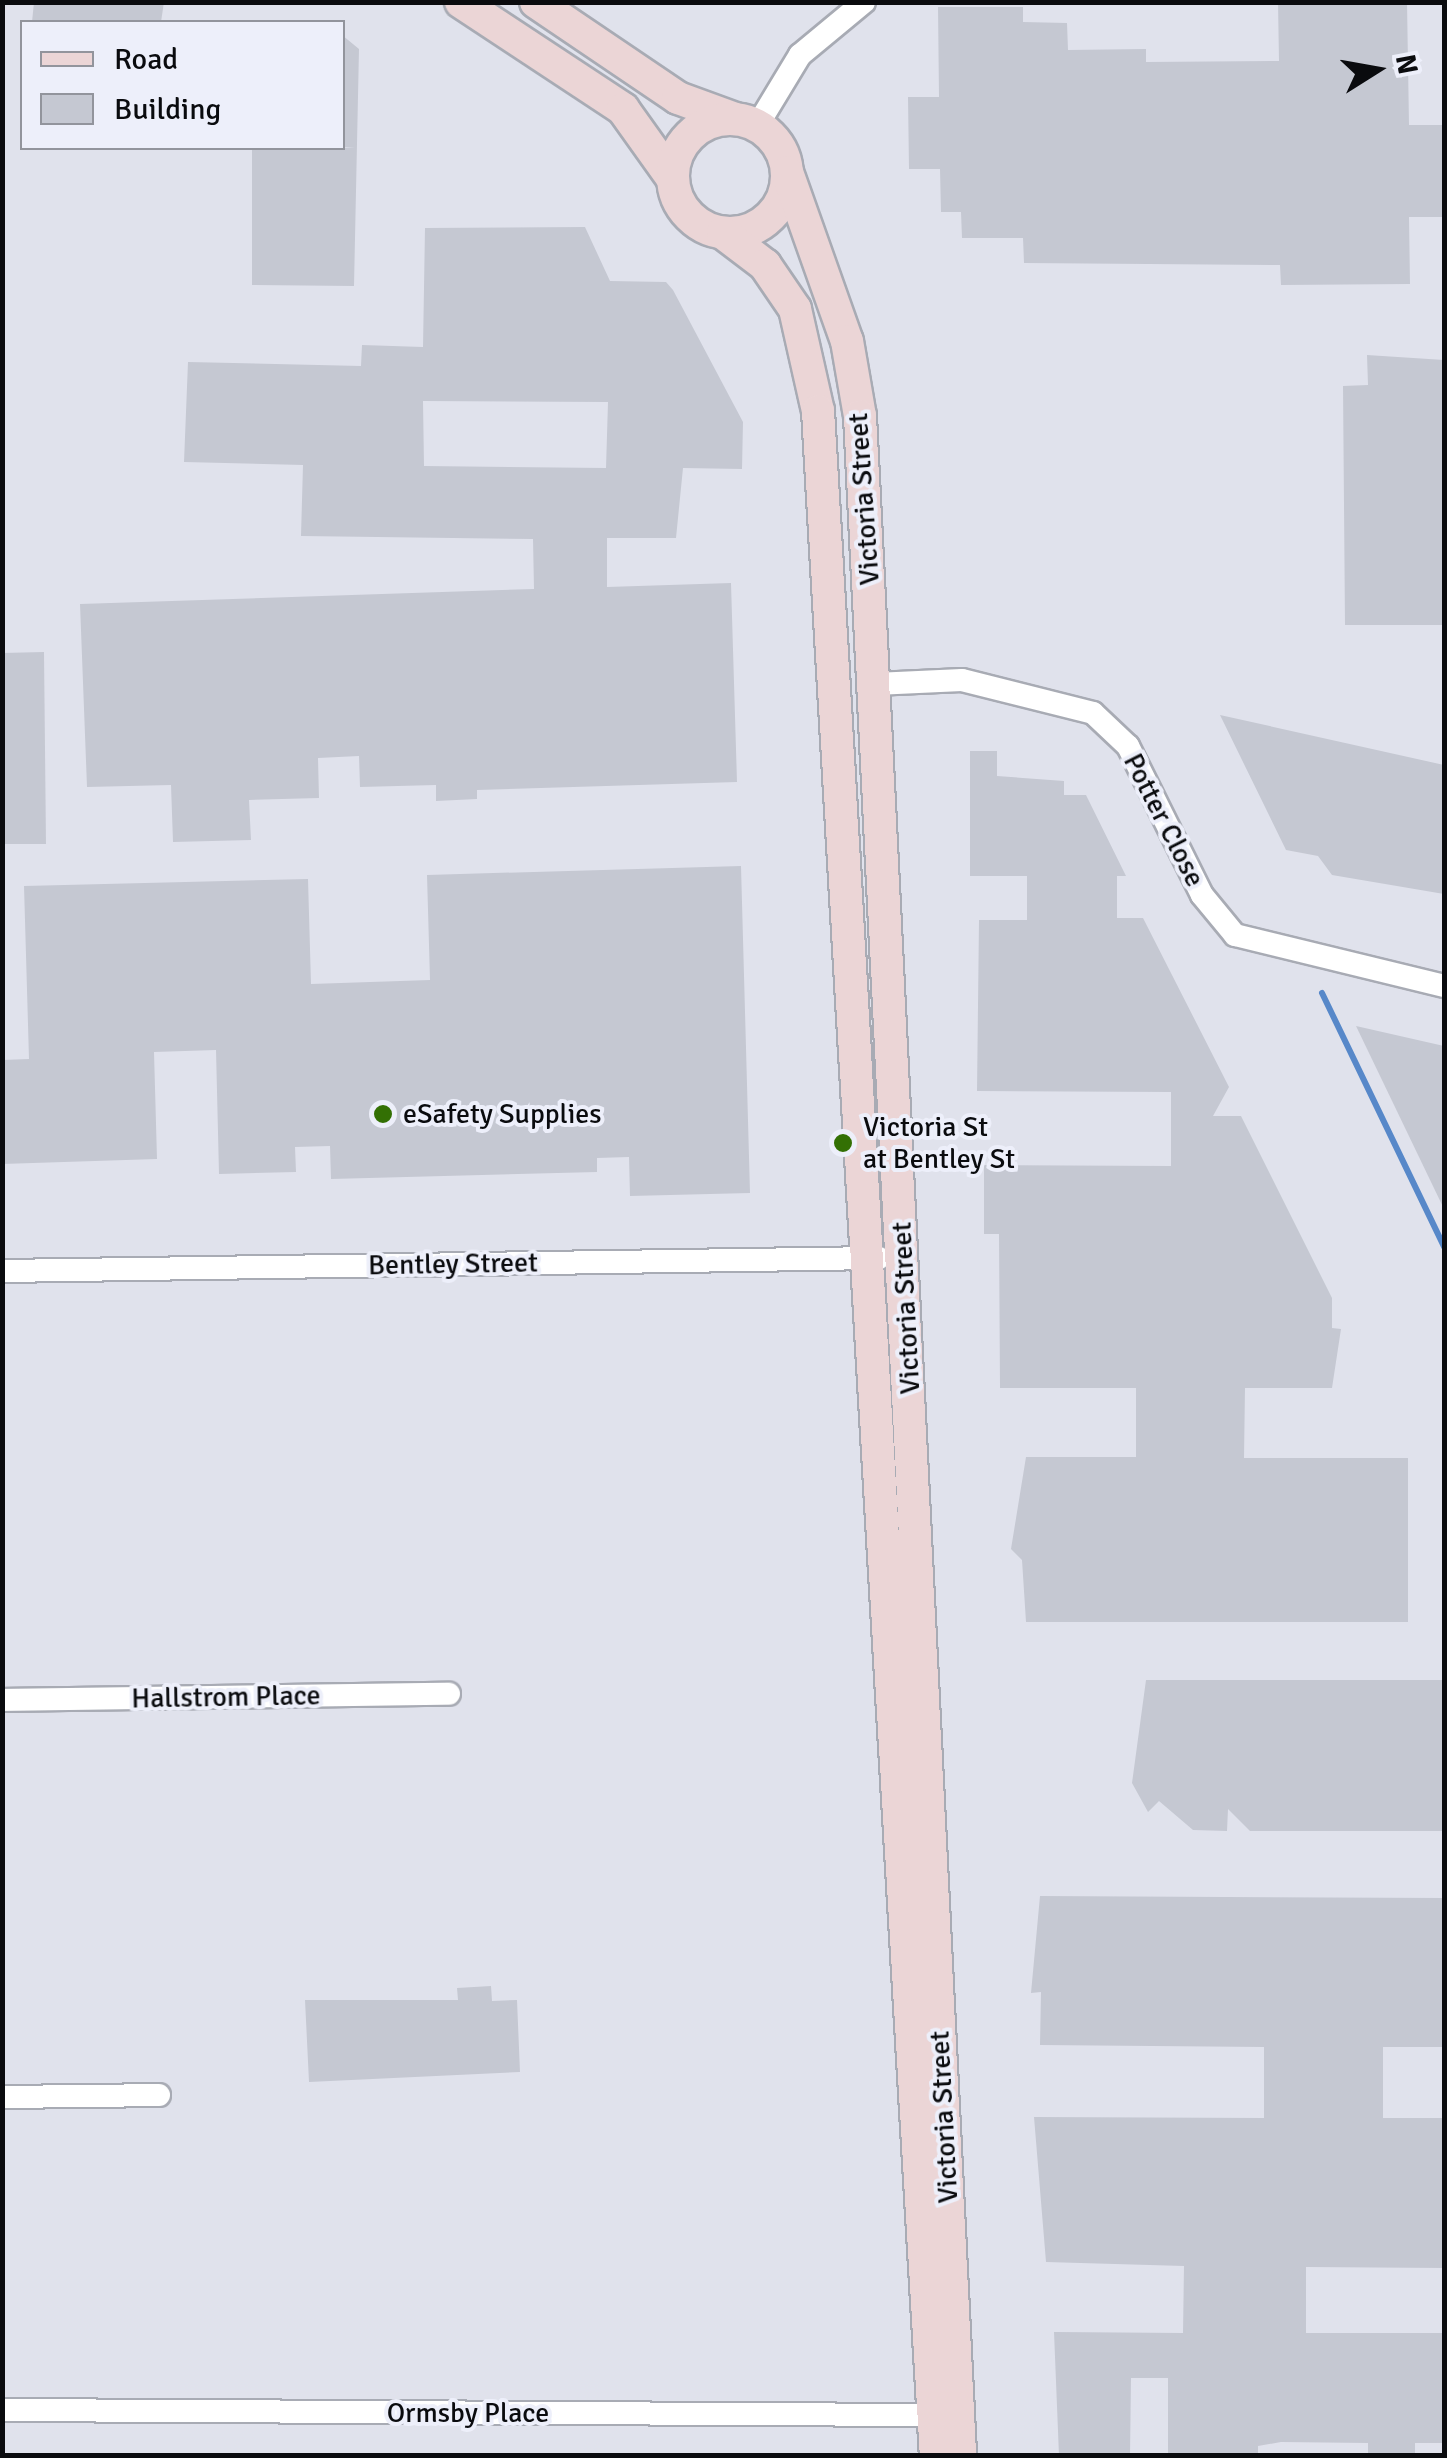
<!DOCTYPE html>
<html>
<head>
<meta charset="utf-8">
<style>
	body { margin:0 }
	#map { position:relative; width:1447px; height:2458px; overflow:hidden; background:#e0e2ec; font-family:Signika,sans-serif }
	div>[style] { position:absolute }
	.stream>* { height:6px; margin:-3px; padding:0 3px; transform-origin:3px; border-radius:3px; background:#5788c9 }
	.building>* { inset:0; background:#c5c8d2 }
	.roads { filter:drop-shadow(2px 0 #a8abb4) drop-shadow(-2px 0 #a8abb4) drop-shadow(0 2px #a8abb4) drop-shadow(0 -2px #a8abb4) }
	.street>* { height:22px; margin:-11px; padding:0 11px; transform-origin:11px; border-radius:11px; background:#fff }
	.secondary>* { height:32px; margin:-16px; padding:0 16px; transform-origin:16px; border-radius:16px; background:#ebd5d6 }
	.secondary>.ring { margin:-16px; padding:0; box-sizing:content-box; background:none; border:32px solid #ebd5d6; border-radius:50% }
	.dots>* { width:28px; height:28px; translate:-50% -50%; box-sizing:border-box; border:5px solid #edeffa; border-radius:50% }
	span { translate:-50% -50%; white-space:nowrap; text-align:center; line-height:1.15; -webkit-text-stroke:8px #edeffa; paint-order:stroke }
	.street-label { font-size:28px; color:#0a0b0e }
	.poi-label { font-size:28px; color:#0a0b0e }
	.left { translate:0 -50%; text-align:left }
	.frame { position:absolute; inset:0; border:5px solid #0a0b0e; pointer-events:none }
	.legend { position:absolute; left:20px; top:20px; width:325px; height:130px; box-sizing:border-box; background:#edeffa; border:2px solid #92949c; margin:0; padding:12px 18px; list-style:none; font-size:30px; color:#0a0b0e }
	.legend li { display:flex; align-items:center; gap:20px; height:50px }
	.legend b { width:50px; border:2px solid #92949c }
	.north { position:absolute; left:1327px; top:20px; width:100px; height:100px; -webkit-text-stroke:8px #edeffa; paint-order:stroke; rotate:79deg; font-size:28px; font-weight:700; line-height:40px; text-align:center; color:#0a0b0e }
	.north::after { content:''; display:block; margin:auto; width:35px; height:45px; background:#0a0b0e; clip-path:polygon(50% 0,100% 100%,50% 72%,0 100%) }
</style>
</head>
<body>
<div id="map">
	<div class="stream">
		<i style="left:1322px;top:993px;width:282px;rotate:64.3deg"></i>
	</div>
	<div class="building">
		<i style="clip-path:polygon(34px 2px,164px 2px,161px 22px,32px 22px)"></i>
		<i style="clip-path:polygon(1278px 2px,1407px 2px,1409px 125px,1444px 125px,1444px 217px,1409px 217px,1410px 284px,1281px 285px,1280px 265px,1024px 263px,1023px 238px,962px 238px,961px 212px,941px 212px,940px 169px,909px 169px,908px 97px,939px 97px,938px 7px,1023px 7px,1023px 22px,1067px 23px,1068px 50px,1146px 49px,1146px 62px,1279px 61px)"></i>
		<i style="clip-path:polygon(342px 35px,359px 49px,354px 286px,252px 285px,252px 148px,355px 148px,342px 147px)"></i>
		<i style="clip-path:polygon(evenodd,585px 227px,610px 281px,666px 282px,673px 290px,743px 422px,742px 469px,683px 468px,676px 538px,607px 538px,607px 587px,731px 583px,737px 782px,477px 790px,477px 799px,436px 801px,436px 785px,360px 787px,359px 756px,318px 758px,319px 798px,249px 800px,251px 840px,173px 842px,171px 785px,87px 787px,80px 604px,534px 589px,533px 539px,301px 536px,303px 465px,184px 462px,188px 362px,361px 366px,362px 345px,423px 347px,425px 228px,585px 227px,423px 401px,608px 402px,606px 468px,424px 466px,423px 401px)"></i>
		<i style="clip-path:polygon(1367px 355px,1444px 360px,1444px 625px,1345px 625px,1343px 386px,1368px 385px)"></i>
		<i style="clip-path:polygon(44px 652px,46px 844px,2px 844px,2px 653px)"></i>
		<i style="clip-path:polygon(1220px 715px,1444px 765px,1444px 894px,1332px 875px,1318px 856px,1286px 850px)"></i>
		<i style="clip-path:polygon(970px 751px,997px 751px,997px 776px,1064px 781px,1064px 795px,1086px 795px,1126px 876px,1117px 876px,1117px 918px,1143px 918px,1229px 1087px,1213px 1116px,1241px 1116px,1332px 1298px,1332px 1328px,1341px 1329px,1332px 1388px,1245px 1388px,1244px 1458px,1408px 1458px,1408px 1622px,1026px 1622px,1022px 1560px,1011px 1549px,1026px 1457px,1136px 1457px,1136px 1388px,1000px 1388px,999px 1234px,984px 1234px,984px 1165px,1171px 1166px,1171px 1092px,977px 1091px,979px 920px,1027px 920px,1027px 876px,970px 876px)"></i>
		<i style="clip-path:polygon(741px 866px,750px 1193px,630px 1196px,629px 1157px,597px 1158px,597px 1172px,331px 1179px,330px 1146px,295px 1147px,296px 1172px,219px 1174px,216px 1050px,154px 1052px,157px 1159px,2px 1164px,2px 1060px,29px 1059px,24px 886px,308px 879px,311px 984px,430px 980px,427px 875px)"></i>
		<i style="clip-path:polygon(1356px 1026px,1444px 1046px,1444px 1209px)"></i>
		<i style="clip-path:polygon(1146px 1680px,1444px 1680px,1444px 1831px,1250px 1831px,1228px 1809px,1227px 1831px,1193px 1830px,1159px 1801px,1148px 1812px,1132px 1783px)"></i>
		<i style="clip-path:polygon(1040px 1896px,1444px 1898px,1444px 2047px,1383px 2047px,1383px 2118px,1444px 2118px,1444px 2268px,1306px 2267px,1306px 2333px,1444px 2333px,1444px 2443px,1415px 2443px,1415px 2456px,1368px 2456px,1368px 2443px,1281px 2442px,1258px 2446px,1258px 2456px,1168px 2456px,1168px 2378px,1131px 2378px,1130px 2456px,1059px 2456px,1054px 2332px,1183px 2333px,1184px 2266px,1046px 2262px,1034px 2117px,1264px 2118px,1264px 2047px,1040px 2045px,1041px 1992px,1031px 1993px)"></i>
		<i style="clip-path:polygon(491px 1986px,492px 2001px,517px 2000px,520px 2072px,309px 2082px,305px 2000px,458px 2000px,457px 1988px)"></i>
	</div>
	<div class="roads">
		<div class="street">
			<i style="left:757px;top:126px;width:83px;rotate:-58.8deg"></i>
			<i style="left:800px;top:55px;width:83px;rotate:-39.6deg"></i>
			<i style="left:875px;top:684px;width:87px;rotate:-2.6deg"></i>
			<i style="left:962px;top:680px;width:135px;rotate:14.1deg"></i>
			<i style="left:1093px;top:713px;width:48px;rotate:43.3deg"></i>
			<i style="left:1128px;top:746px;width:166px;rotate:63.6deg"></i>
			<i style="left:1202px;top:895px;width:52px;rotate:50.5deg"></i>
			<i style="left:1235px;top:935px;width:215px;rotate:13.7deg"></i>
			<i style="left:2px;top:1271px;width:877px;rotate:-0.85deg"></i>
			<i style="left:2px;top:1700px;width:447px;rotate:-0.8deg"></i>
			<i style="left:2px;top:2097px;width:157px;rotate:-0.7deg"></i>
			<i style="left:2px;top:2410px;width:932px;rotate:0.31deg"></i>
		</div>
		<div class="secondary">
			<i style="left:461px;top:2px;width:194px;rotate:33.4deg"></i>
			<i style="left:623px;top:109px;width:86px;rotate:54.5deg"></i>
			<i style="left:536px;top:2px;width:171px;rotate:34.1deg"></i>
			<i style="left:678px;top:98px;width:59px;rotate:20deg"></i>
			<i class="ring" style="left:673px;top:119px;width:82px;height:82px"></i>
			<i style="left:787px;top:172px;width:179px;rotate:70.5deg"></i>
			<i style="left:847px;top:341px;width:76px;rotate:80.2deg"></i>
			<i style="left:860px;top:416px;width:2042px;rotate:87.19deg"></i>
			<i style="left:723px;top:233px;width:53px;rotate:37.3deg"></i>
			<i style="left:765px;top:265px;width:53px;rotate:55.7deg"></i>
			<i style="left:795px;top:309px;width:105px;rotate:77.3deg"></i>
			<i style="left:818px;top:411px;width:2048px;rotate:86.7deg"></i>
		</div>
	</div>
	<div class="dots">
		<i style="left:383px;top:1114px;background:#337004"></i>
		<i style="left:843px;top:1143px;background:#337004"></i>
	</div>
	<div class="street-label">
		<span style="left:864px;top:499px;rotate:-94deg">Victoria Street</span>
		<span style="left:1164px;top:820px;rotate:63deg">Potter Close</span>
		<span style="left:453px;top:1264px;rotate:-1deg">Bentley Street</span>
		<span style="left:906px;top:1308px;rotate:-93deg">Victoria Street</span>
		<span style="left:226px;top:1697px;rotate:-1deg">Hallstrom Place</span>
		<span style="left:944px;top:2117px;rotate:-93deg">Victoria Street</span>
		<span style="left:468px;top:2413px">Ormsby Place</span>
	</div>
	<div class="poi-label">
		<span class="left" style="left:403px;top:1114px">eSafety Supplies</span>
		<span class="left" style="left:863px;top:1143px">Victoria St<br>at Bentley St</span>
	</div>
	<div class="frame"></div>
	<ul class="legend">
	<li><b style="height:12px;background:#ebd5d6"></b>Road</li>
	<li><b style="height:28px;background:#c5c8d2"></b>Building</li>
	</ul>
	<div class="north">N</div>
</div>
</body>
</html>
